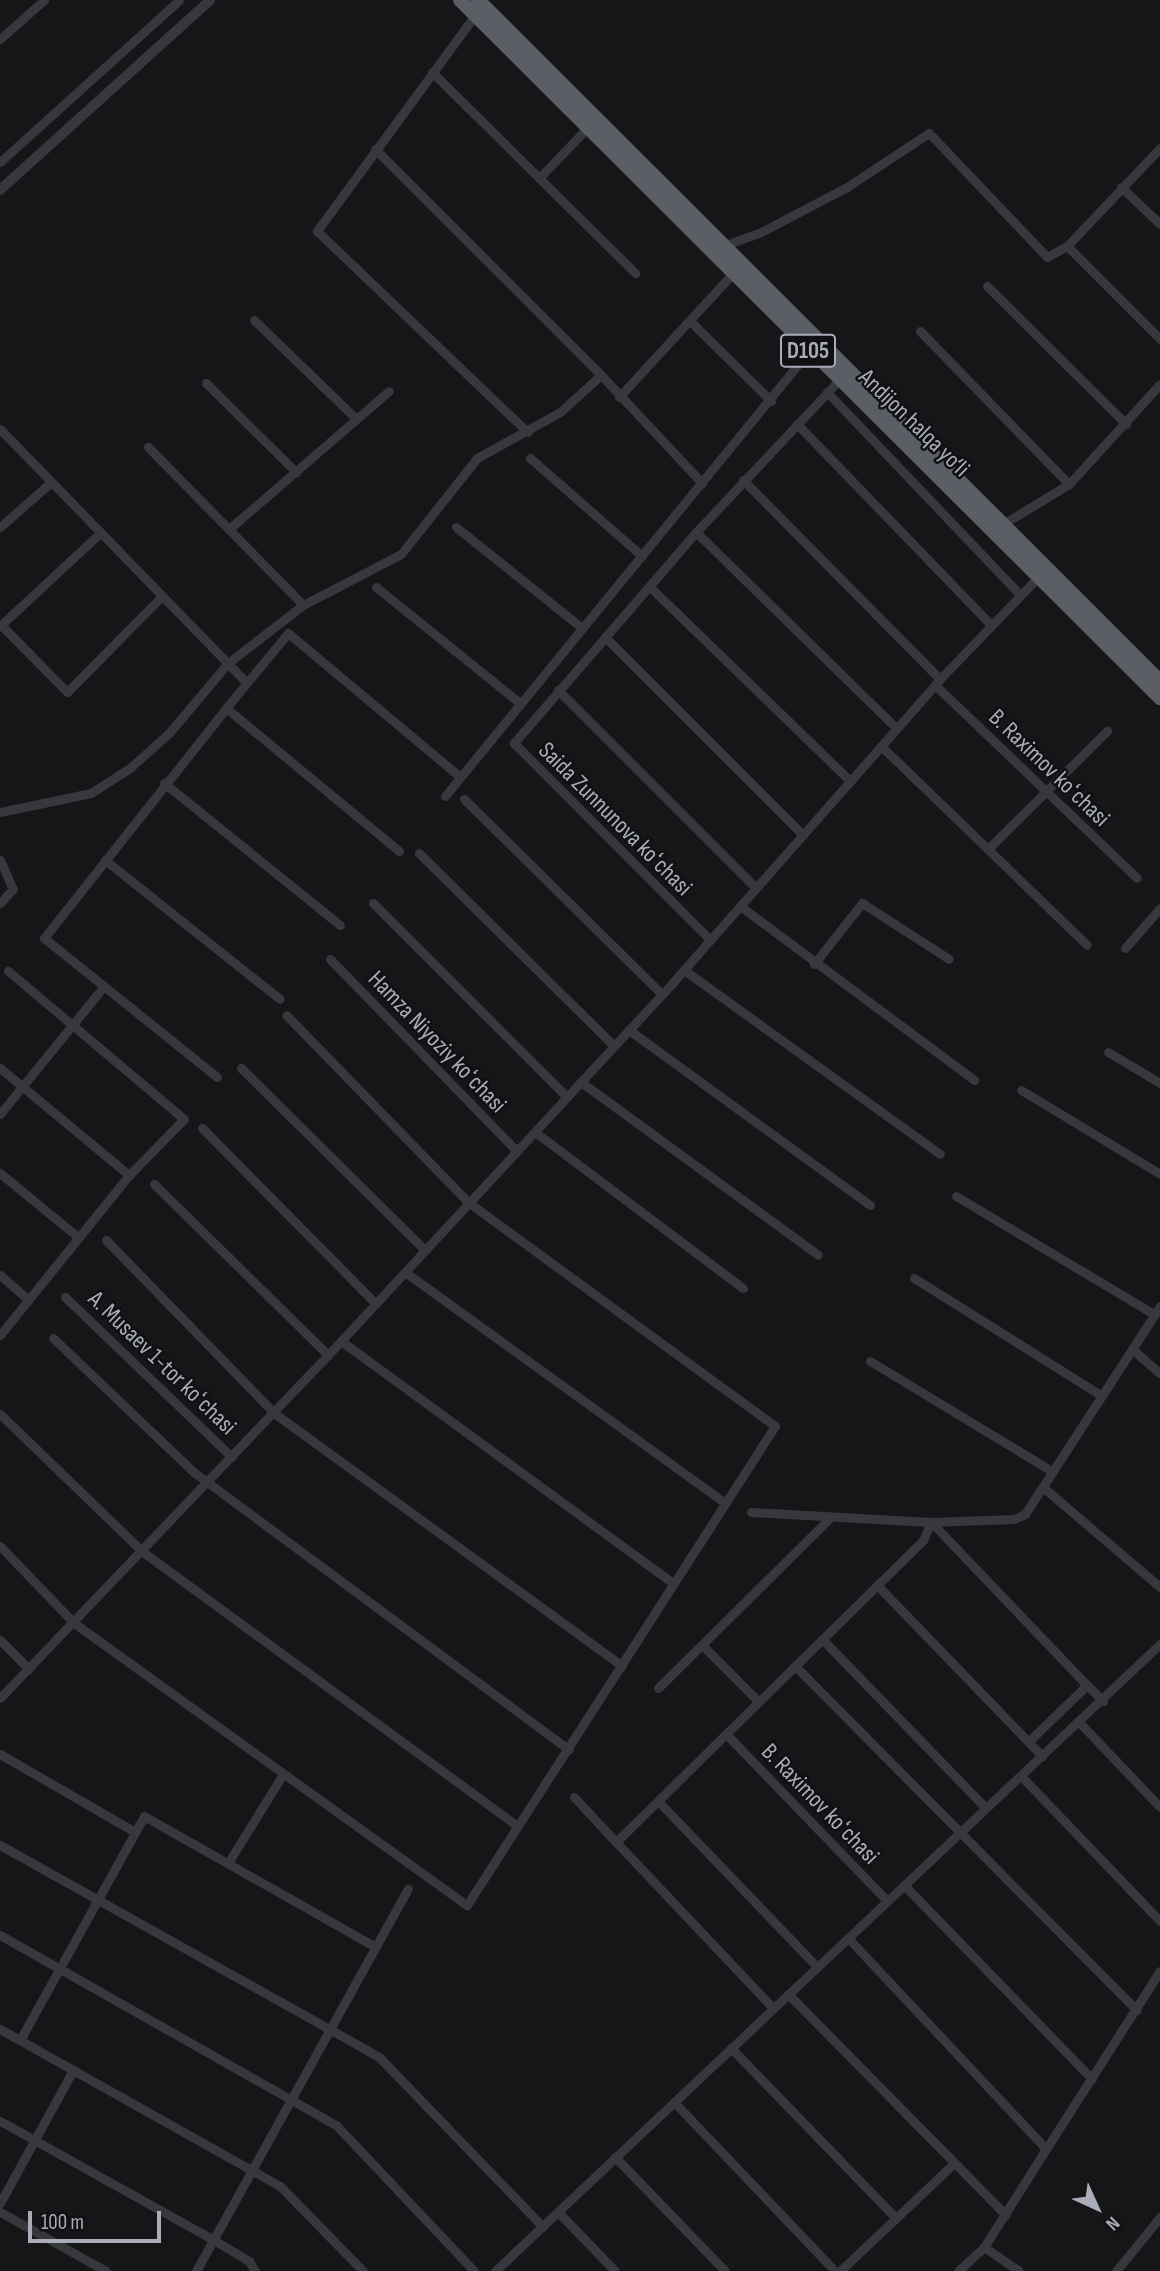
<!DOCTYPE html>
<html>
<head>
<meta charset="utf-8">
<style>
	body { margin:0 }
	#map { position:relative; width:1160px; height:2271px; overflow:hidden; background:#161618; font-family:"Sofia Sans Condensed",sans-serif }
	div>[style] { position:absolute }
	.minor>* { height:9px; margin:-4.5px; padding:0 4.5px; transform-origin:4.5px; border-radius:4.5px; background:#37383d }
	.tertiary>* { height:10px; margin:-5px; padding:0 5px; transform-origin:5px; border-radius:5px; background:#37383d }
	.trunk>* { height:14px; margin:-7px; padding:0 7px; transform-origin:7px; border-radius:7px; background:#5b5e65 }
	span { translate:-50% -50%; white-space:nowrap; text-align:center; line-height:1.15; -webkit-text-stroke:5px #111113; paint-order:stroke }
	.shield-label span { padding:2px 5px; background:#111113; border:2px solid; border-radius:5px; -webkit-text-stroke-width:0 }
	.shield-label { font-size:23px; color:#a8adb8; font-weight:700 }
	.street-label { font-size:24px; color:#a8adb8 }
	.north { position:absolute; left:1062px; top:2173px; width:70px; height:70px; -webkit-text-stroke:5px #111113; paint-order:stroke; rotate:135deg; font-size:19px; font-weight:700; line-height:28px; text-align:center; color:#a8adb8 }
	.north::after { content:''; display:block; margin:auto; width:24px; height:32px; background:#a8adb8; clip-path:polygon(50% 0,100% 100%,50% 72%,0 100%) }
	.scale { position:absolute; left:28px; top:2211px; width:133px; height:32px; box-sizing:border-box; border:4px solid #a8adb8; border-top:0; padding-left:9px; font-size:21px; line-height:24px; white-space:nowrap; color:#a8adb8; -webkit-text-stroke:5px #111113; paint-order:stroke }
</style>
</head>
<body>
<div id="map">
	<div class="minor">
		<i style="left:475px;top:15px;width:268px;rotate:126.2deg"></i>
		<i style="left:317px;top:231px;width:291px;rotate:43.7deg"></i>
		<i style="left:0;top:39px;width:59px;rotate:-41.6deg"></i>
		<i style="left:432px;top:72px;width:286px;rotate:44.7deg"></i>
		<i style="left:375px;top:149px;width:320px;rotate:45deg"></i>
		<i style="left:0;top:162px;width:241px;rotate:-42.1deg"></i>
		<i style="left:539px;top:178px;width:71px;rotate:-46.1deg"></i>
		<i style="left:1121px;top:187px;width:54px;rotate:43.5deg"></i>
		<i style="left:723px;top:246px;width:40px;rotate:-20.2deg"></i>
		<i style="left:761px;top:232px;width:97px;rotate:-27.6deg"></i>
		<i style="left:847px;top:187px;width:98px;rotate:-33.4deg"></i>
		<i style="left:929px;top:133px;width:171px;rotate:46.4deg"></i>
		<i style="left:1047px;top:257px;width:23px;rotate:-29deg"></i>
		<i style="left:1067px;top:246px;width:135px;rotate:-46.5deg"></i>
		<i style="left:1067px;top:246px;width:132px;rotate:45deg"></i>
		<i style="left:987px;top:286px;width:196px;rotate:44.8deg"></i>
		<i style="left:254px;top:320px;width:142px;rotate:44.1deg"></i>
		<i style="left:690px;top:321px;width:114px;rotate:44.6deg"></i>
		<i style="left:920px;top:331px;width:214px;rotate:45.8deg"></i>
		<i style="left:838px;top:381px;width:207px;rotate:133.2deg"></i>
		<i style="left:696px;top:532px;width:280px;rotate:44.4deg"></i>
		<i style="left:206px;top:383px;width:127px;rotate:44.7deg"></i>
		<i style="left:827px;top:392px;width:280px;rotate:46.4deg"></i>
		<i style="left:619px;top:397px;width:168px;rotate:-47.4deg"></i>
		<i style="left:797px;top:424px;width:279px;rotate:46deg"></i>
		<i style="left:0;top:429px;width:354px;rotate:45.8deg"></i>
		<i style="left:148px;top:447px;width:221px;rotate:45.5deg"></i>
		<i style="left:530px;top:458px;width:149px;rotate:41.2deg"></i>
		<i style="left:743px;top:480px;width:280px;rotate:45.3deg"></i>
		<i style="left:1003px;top:524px;width:77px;rotate:-31.2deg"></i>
		<i style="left:1069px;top:484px;width:135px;rotate:-47.7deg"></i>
		<i style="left:0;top:527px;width:68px;rotate:-41.4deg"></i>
		<i style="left:456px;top:527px;width:161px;rotate:38.7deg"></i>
		<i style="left:229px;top:529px;width:211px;rotate:-40.8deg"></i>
		<i style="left:696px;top:532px;width:279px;rotate:130.8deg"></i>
		<i style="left:514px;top:743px;width:278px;rotate:45.1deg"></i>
		<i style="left:376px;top:587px;width:185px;rotate:38.9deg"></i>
		<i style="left:650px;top:587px;width:279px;rotate:44.1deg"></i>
		<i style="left:1px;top:625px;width:94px;rotate:45.4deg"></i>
		<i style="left:67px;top:692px;width:135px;rotate:-45.3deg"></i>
		<i style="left:0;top:626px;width:137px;rotate:-42.9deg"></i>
		<i style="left:605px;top:637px;width:280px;rotate:45deg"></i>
		<i style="left:935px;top:685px;width:279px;rotate:43.7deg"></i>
		<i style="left:558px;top:690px;width:280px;rotate:45deg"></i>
		<i style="left:881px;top:746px;width:286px;rotate:44deg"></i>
		<i style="left:164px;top:783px;width:226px;rotate:38.9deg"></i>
		<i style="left:445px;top:796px;width:575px;rotate:-50.72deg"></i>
		<i style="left:464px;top:799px;width:278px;rotate:44.6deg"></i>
		<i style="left:0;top:812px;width:93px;rotate:-11.8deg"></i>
		<i style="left:91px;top:793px;width:46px;rotate:-32.7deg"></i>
		<i style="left:130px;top:768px;width:52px;rotate:-41.9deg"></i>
		<i style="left:169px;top:733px;width:92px;rotate:-49.9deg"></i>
		<i style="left:228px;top:663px;width:95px;rotate:-37.7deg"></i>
		<i style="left:303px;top:605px;width:110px;rotate:-27.5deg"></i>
		<i style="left:401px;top:554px;width:122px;rotate:-51.6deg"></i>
		<i style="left:477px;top:458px;width:95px;rotate:-29deg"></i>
		<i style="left:560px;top:412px;width:55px;rotate:-42.1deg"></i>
		<i style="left:601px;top:375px;width:148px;rotate:46.9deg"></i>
		<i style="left:988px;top:849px;width:168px;rotate:-44.8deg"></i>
		<i style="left:399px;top:851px;width:224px;rotate:-140.4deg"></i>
		<i style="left:226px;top:708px;width:97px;rotate:-50.4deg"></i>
		<i style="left:288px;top:633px;width:224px;rotate:39.9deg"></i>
		<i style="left:419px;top:853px;width:274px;rotate:44.7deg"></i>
		<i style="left:0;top:860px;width:32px;rotate:66deg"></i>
		<i style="left:13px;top:889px;width:19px;rotate:133deg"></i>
		<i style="left:105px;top:860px;width:223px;rotate:38.5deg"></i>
		<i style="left:373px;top:903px;width:274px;rotate:45deg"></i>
		<i style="left:740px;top:906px;width:292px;rotate:36.6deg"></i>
		<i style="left:1125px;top:948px;width:53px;rotate:-48.8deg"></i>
		<i style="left:330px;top:959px;width:268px;rotate:45.8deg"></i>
		<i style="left:814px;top:964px;width:78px;rotate:-51.8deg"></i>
		<i style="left:862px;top:903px;width:103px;rotate:32.8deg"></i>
		<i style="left:684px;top:970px;width:315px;rotate:35.7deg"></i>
		<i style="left:629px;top:1030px;width:298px;rotate:36deg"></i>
		<i style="left:1108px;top:1052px;width:61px;rotate:30.8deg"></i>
		<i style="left:0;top:1068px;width:168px;rotate:39.7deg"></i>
		<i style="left:241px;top:1068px;width:259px;rotate:44.7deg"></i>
		<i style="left:217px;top:1077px;width:222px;rotate:-141.2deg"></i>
		<i style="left:44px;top:938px;width:293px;rotate:-51.6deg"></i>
		<i style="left:581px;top:1082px;width:293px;rotate:36.1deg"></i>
		<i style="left:1021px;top:1090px;width:162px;rotate:31.1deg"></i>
		<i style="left:0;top:1114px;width:165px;rotate:-50.9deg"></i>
		<i style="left:202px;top:1128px;width:247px;rotate:45.3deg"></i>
		<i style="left:535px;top:1132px;width:260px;rotate:36.9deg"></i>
		<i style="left:0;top:1173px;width:101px;rotate:39.4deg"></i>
		<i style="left:154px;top:1184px;width:244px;rotate:44.5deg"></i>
		<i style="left:956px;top:1196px;width:230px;rotate:30.8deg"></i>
		<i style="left:106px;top:1240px;width:241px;rotate:45.8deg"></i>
		<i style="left:274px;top:1413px;width:430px;rotate:36deg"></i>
		<i style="left:405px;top:1272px;width:395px;rotate:35.8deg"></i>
		<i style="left:0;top:1275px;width:37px;rotate:41deg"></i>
		<i style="left:914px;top:1278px;width:222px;rotate:32.1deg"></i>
		<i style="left:65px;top:1297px;width:231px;rotate:43.8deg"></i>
		<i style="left:0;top:1335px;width:206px;rotate:-51.1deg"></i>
		<i style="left:129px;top:1175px;width:78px;rotate:-45.5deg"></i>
		<i style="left:184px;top:1119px;width:230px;rotate:-139.9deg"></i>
		<i style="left:53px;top:1338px;width:196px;rotate:43.6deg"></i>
		<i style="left:195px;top:1473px;width:465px;rotate:36.5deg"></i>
		<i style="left:341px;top:1341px;width:412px;rotate:36.1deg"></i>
		<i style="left:1132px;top:1349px;width:37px;rotate:41deg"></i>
		<i style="left:870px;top:1361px;width:214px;rotate:31.2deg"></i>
		<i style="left:0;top:1414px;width:199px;rotate:44deg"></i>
		<i style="left:143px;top:1552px;width:464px;rotate:36.2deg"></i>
		<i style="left:1044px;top:1488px;width:153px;rotate:40.5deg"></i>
		<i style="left:751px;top:1512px;width:180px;rotate:3.2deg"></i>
		<i style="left:931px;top:1522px;width:226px;rotate:46.3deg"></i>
		<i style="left:1087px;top:1685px;width:81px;rotate:136deg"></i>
		<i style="left:0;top:1546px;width:107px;rotate:46.1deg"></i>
		<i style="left:74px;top:1623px;width:484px;rotate:35.7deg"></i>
		<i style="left:467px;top:1905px;width:569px;rotate:-57.26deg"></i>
		<i style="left:775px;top:1426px;width:379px;rotate:-143.9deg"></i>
		<i style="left:469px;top:1203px;width:262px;rotate:-134.2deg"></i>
		<i style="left:877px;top:1585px;width:238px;rotate:46deg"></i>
		<i style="left:822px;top:1639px;width:235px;rotate:45.9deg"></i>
		<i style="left:0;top:1640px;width:41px;rotate:45deg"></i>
		<i style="left:702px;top:1645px;width:79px;rotate:45deg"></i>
		<i style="left:795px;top:1666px;width:485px;rotate:45.2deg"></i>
		<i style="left:1087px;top:1685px;width:23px;rotate:45deg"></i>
		<i style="left:658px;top:1688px;width:242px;rotate:-44.7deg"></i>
		<i style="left:0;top:1698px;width:494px;rotate:-46.3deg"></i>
		<i style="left:341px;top:1341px;width:490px;rotate:-47.2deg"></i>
		<i style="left:674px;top:981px;width:402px;rotate:-48.6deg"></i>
		<i style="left:940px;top:679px;width:146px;rotate:-46.1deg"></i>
		<i style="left:1079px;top:1722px;width:117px;rotate:46.4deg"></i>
		<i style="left:726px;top:1734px;width:232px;rotate:46deg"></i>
		<i style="left:0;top:1754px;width:156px;rotate:30deg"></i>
		<i style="left:1021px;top:1776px;width:201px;rotate:46.2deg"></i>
		<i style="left:574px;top:1797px;width:62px;rotate:47deg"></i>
		<i style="left:658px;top:1801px;width:230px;rotate:46.2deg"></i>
		<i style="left:0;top:1845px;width:434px;rotate:29.2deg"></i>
		<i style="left:379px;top:2057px;width:236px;rotate:46deg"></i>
		<i style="left:228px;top:1863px;width:105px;rotate:-58.3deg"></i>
		<i style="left:904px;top:1885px;width:270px;rotate:45.9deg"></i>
		<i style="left:0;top:1935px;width:386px;rotate:29.5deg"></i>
		<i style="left:336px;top:2125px;width:201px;rotate:46.6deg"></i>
		<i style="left:848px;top:1938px;width:289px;rotate:46.8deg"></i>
		<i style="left:1046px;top:2149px;width:116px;rotate:122.3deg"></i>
		<i style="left:984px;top:2247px;width:35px;rotate:137deg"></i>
		<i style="left:788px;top:1994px;width:310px;rotate:45.4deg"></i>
		<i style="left:773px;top:2008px;width:228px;rotate:-133.4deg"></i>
		<i style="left:616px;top:1842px;width:431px;rotate:-44.5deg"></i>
		<i style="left:923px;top:1540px;width:20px;rotate:-66deg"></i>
		<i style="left:931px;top:1522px;width:83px;rotate:-2.1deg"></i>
		<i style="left:1014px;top:1519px;width:12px;rotate:-24deg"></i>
		<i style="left:1025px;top:1514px;width:248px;rotate:-57deg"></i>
		<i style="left:0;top:2029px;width:321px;rotate:29.3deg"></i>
		<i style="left:280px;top:2186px;width:119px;rotate:45.7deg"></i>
		<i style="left:20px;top:2040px;width:256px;rotate:-61deg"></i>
		<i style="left:144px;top:1816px;width:266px;rotate:29.5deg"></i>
		<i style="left:731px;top:2048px;width:237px;rotate:45.9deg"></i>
		<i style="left:674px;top:2102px;width:233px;rotate:46.4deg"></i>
		<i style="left:0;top:2121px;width:245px;rotate:29.1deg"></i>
		<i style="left:214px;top:2240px;width:41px;rotate:31deg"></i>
		<i style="left:249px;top:2261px;width:12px;rotate:59deg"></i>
		<i style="left:1046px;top:2149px;width:211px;rotate:-57.4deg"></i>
		<i style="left:615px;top:2157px;width:158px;rotate:46deg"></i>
		<i style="left:0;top:2203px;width:152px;rotate:-61.2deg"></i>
		<i style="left:0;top:2212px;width:121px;rotate:29.1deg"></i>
		<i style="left:558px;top:2212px;width:82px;rotate:46deg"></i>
		<i style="left:984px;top:2247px;width:42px;rotate:34.4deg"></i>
		<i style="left:196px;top:2271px;width:437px;rotate:-61deg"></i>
		<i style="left:495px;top:2271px;width:914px;rotate:-43.32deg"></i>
		<i style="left:840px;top:2271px;width:156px;rotate:-43.4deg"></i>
		<i style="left:1116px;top:2271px;width:70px;rotate:-50.8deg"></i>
	</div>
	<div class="tertiary">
		<i style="left:0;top:190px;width:283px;rotate:-42.1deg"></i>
	</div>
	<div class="trunk">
		<i style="left:460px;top:0;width:989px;rotate:44.92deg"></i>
		<i style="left:478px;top:0;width:964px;rotate:44.96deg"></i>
	</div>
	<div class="shield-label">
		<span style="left:808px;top:351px">D105</span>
	</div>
	<div class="street-label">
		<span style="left:914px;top:423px;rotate:44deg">Andijon halqa yo‘li</span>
		<span style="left:1049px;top:768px;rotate:44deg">B. Raximov koʻchasi</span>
		<span style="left:615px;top:819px;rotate:45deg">Saida Zunnunova koʻchasi</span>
		<span style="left:437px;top:1042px;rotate:46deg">Hamza Niyoziy koʻchasi</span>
		<span style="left:162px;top:1363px;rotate:44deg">A. Musaev 1-tor koʻchasi</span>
		<span style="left:820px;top:1804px;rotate:46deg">B. Raximov koʻchasi</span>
	</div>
	<div class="north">N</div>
	<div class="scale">100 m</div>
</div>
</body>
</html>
